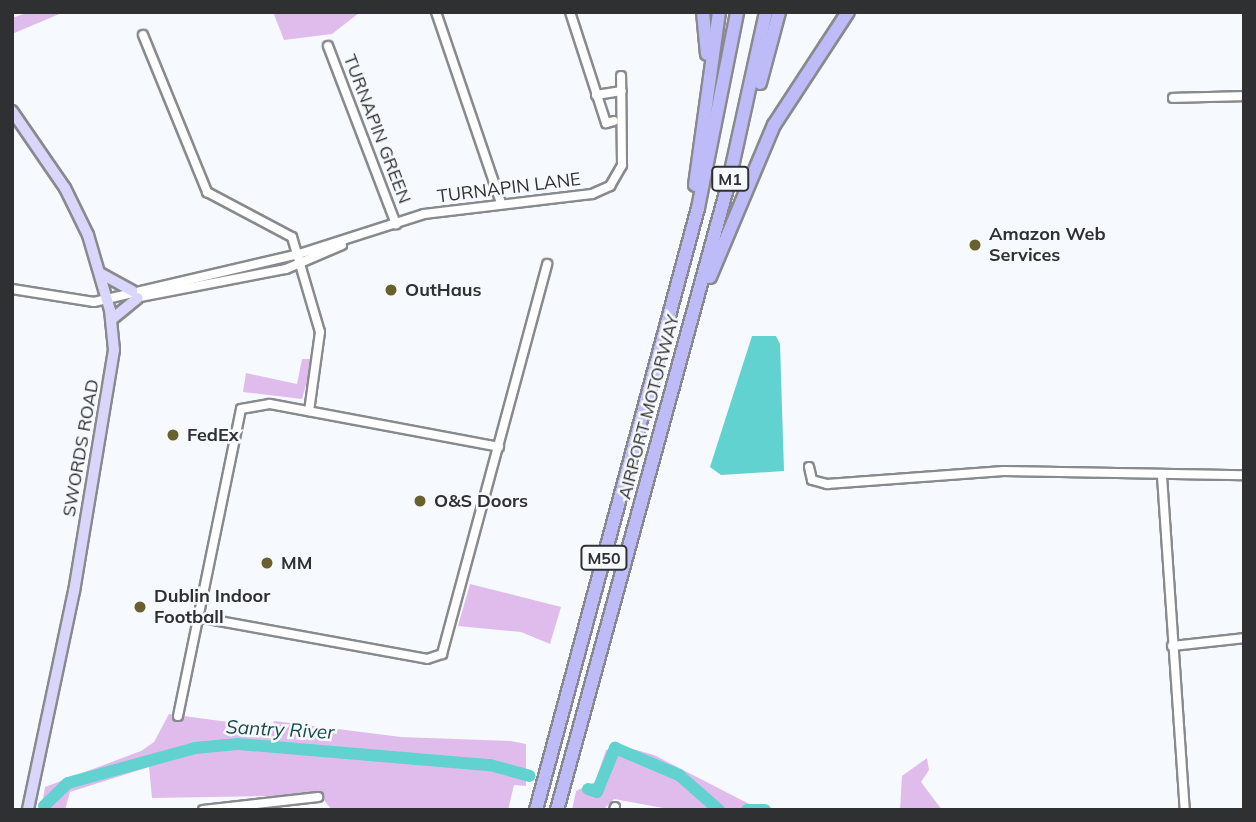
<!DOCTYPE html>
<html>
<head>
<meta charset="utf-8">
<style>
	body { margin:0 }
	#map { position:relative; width:1256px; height:822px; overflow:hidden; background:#f6f9fd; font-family:Mulish,sans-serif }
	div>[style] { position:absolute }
	.green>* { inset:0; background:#e0bced }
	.water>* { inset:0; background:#61d2cf }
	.river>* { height:12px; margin:-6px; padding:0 6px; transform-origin:6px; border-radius:6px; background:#61d2cf }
	.roads { filter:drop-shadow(2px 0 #888a8d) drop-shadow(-2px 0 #888a8d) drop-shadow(0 2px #888a8d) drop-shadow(0 -2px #888a8d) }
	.minor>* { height:8px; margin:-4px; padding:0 4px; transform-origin:4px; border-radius:4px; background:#fff }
	.major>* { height:10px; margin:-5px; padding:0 5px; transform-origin:5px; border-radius:5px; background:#d8d6fb }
	.highway>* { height:12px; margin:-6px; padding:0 6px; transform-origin:6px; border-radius:6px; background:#bebbf9 }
	.dots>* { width:19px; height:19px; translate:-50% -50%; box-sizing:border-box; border:4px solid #f6f9fd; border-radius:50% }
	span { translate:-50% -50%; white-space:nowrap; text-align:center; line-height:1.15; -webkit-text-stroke:5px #f6f9fd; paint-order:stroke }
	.shield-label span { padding:2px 5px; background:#f6f9fd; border:2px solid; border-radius:5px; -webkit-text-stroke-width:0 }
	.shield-label { font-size:16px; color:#2e3031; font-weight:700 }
	.street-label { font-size:18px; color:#2e3031 }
	.poi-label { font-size:18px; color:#2e3031; font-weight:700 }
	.left { translate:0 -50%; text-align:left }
	.water-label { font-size:19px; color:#194b4a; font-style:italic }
	.frame { position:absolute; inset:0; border:14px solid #2e3031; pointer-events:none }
</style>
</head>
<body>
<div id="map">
	<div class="green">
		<i style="clip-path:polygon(29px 12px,64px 12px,12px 34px,12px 18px)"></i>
		<i style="clip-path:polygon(273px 12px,358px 12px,359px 13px,332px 34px,284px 40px)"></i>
		<i style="clip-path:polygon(302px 359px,313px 359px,302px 399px,243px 392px,246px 373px,297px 384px)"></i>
		<i style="clip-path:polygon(470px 584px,561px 607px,550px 644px,521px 632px,458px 626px)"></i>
		<i style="clip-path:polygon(169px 714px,272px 728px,274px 721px,401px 737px,511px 741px,526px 744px,526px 786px,514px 785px,508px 810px,332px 810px,320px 795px,152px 798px,149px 767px,70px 792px,65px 810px,41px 810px,45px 787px,141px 751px,154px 742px)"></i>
		<i style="clip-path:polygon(633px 749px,654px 755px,761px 810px,674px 810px,614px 799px,603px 810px,572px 810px,576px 791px,595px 782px,606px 750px)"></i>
		<i style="clip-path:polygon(927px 758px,929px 770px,921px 782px,942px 810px,900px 810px,902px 776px)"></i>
	</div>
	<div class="water">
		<i style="clip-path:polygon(752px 336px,776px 336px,780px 344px,784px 471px,721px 475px,710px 467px)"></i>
	</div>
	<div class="river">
		<i style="left:588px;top:789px;width:9px;rotate:18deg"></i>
		<i style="left:597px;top:792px;width:48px;rotate:-67.8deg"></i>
		<i style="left:615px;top:748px;width:69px;rotate:22.9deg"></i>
		<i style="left:679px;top:775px;width:53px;rotate:41.2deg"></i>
		<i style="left:44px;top:806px;width:33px;rotate:-44deg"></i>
		<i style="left:68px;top:783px;width:132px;rotate:-15.4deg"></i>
		<i style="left:195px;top:748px;width:43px;rotate:-5.3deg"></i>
		<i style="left:238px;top:744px;width:253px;rotate:4.8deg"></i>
		<i style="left:490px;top:765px;width:41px;rotate:15.4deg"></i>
		<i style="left:747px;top:810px;width:18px"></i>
	</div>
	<div class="roads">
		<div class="minor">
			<i style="left:436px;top:12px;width:202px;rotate:71.2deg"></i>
			<i style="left:570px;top:12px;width:117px;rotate:72deg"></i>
			<i style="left:606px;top:123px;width:8px;rotate:-14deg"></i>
			<i style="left:143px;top:35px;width:170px;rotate:67.8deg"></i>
			<i style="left:207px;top:192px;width:96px;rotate:27.9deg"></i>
			<i style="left:292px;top:237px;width:99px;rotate:73.6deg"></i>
			<i style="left:320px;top:332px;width:80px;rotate:97.9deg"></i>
			<i style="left:328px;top:46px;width:191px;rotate:69.1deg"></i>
			<i style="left:596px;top:95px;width:26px;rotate:-9deg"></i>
			<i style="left:1173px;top:98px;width:71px;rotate:-1.6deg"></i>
			<i style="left:12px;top:289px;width:83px;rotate:9deg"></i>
			<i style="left:94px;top:302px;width:211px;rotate:-13.2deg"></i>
			<i style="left:299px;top:254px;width:131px;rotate:-17.7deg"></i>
			<i style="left:424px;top:214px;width:169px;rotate:-6.8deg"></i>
			<i style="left:592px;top:194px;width:20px;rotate:-24deg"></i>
			<i style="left:610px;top:186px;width:24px;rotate:-60deg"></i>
			<i style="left:622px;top:165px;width:89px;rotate:-90.6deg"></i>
			<i style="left:135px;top:298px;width:154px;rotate:-10.9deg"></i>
			<i style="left:286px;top:269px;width:61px;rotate:-23.2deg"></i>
			<i style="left:809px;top:467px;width:13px;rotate:77deg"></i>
			<i style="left:812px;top:480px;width:16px;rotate:15deg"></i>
			<i style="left:827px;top:484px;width:177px;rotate:-4.2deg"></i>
			<i style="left:1004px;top:471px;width:240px;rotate:1deg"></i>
			<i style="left:1162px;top:476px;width:335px;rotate:86.1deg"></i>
			<i style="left:197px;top:617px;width:234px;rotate:10.3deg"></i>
			<i style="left:427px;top:659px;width:16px;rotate:-18deg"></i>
			<i style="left:442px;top:654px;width:404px;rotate:-74.9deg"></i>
			<i style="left:1172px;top:646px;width:72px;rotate:-6.3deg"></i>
			<i style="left:178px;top:716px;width:313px;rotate:-78.4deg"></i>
			<i style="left:241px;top:409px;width:29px;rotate:-10deg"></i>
			<i style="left:270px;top:404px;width:233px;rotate:10.6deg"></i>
			<i style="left:203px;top:810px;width:116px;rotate:-6.4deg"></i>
			<i style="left:614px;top:810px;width:3px;rotate:-72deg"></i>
		</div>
		<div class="major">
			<i style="left:12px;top:111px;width:93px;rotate:55.5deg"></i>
			<i style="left:65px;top:188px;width:52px;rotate:63.9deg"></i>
			<i style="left:88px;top:235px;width:78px;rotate:73.7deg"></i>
			<i style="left:110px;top:310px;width:40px;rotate:84.3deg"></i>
			<i style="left:114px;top:350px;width:244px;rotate:99.4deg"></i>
			<i style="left:74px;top:591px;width:224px;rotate:101.9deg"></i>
			<i style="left:100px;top:273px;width:37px;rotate:29deg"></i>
			<i style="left:112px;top:319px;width:33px;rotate:-39deg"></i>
		</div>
		<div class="highway">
			<i style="left:703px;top:12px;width:42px;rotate:84.6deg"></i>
			<i style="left:760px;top:83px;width:73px;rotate:-75deg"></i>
			<i style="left:695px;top:185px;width:175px;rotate:-82.1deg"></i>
			<i style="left:710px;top:277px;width:165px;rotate:-67.2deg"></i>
			<i style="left:774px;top:125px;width:135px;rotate:-56.8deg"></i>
			<i style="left:536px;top:810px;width:623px;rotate:-74.94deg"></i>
			<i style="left:698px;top:208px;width:200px;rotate:-78.7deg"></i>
			<i style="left:557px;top:810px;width:648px;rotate:-74.7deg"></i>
			<i style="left:728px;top:185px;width:177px;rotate:-77.6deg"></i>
		</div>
	</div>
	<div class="dots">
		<i style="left:975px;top:245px;background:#6a602d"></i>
		<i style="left:391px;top:290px;background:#6a602d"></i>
		<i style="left:173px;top:435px;background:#6a602d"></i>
		<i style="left:420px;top:501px;background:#6a602d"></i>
		<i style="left:267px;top:563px;background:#6a602d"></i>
		<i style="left:140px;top:607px;background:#6a602d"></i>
	</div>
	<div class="shield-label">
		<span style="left:730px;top:179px">M1</span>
		<span style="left:604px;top:558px">M50</span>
	</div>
	<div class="street-label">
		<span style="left:377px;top:129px;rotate:69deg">TURNAPIN GREEN</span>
		<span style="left:509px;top:188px;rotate:-7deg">TURNAPIN LANE</span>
		<span style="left:649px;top:407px;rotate:-75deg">AIRPORT MOTORWAY</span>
		<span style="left:81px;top:448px;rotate:-80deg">SWORDS ROAD</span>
	</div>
	<div class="poi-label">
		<span class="left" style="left:989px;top:245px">Amazon Web<br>Services</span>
		<span class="left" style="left:405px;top:290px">OutHaus</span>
		<span class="left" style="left:187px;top:435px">FedEx</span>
		<span class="left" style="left:434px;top:501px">O&amp;S Doors</span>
		<span class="left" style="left:281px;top:563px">MM</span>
		<span class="left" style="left:154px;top:607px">Dublin Indoor<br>Football</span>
	</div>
	<div class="water-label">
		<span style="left:280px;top:730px;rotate:3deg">Santry River</span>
	</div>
	<div class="frame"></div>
</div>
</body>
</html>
